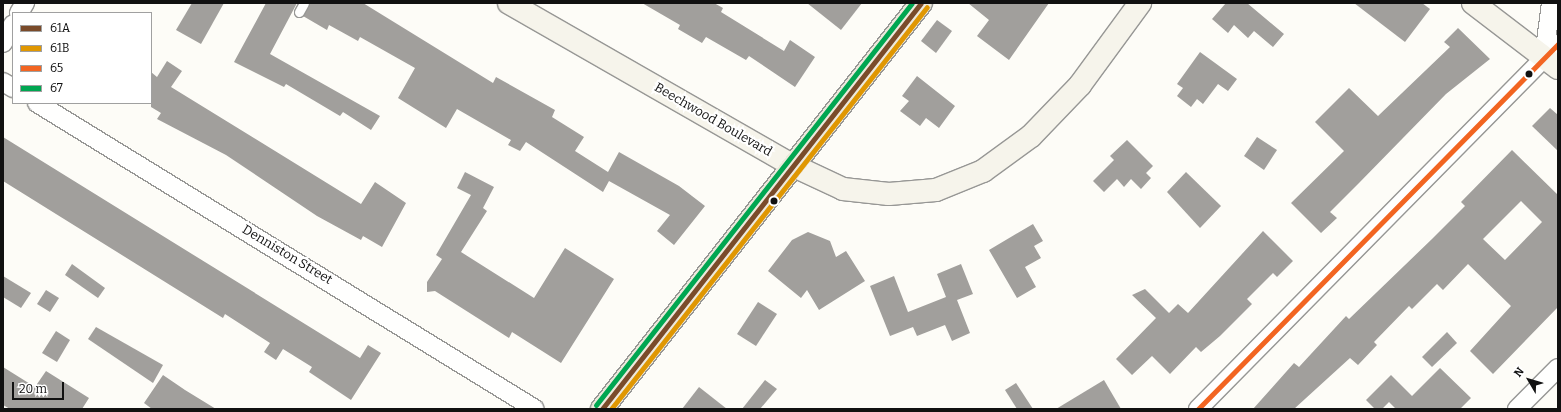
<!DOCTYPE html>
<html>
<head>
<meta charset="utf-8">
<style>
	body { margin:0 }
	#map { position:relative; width:1561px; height:412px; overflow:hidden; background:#fdfcf7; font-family:Bitter,serif }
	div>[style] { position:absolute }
	.building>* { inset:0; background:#a19f9c }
	.roads { filter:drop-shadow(1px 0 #979795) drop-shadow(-1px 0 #979795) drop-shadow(0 1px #979795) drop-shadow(0 -1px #979795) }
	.lane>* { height:9px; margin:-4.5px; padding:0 4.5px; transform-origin:4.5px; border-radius:4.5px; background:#fffffe }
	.street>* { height:18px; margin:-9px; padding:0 9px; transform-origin:9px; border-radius:9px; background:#fffffe }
	.secondary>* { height:22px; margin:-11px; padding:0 11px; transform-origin:11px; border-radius:11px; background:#f6f4eb }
	.primary>* { height:22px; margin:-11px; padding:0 11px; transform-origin:11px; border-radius:11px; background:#ede9dc }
	.bus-1>* { height:5px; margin:-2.5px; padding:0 2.5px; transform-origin:2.5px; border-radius:2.5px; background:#7a4b2a }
	.bus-2>* { height:5px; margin:-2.5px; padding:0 2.5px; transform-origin:2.5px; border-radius:2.5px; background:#e09702 }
	.bus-3>* { height:5px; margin:-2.5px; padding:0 2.5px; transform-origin:2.5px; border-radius:2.5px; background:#f26522 }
	.bus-4>* { height:5px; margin:-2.5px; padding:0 2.5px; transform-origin:2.5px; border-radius:2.5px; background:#00a651 }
	.dots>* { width:11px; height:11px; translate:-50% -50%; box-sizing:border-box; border:2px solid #fff; border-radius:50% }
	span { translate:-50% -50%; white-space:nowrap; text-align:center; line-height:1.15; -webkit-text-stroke:4px #fff; paint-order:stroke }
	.street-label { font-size:13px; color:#111 }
	.frame { position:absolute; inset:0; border:4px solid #111; pointer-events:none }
	.legend { position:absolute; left:12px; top:12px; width:140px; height:92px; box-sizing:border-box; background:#fff; border:1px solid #a0a0a0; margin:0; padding:5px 7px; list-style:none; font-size:12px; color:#111 }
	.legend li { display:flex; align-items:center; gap:8px; height:20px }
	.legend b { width:20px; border:1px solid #a0a0a0 }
	.north { position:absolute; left:1509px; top:360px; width:40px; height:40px; -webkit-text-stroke:3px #fff; paint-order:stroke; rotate:308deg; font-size:11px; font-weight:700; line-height:16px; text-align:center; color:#111 }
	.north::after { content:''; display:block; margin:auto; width:14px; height:18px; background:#111; clip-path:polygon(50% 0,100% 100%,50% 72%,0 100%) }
	.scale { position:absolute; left:12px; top:382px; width:52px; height:18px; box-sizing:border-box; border:2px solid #111; border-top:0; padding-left:5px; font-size:12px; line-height:14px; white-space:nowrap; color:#111; -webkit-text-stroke:3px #fff; paint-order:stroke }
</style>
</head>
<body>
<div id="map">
	<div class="building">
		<i style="clip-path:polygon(192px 3px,224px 3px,201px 44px,176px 30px)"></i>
		<i style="clip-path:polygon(266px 3px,297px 3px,270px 54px,380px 116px,371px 130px,343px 112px,340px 116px,286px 84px,284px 87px,234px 62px)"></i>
		<i style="clip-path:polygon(310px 3px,363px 3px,493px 83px,496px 77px,555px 110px,552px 117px,584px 137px,575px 151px,608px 172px,619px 152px,679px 186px,705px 206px,674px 245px,657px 231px,670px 215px,609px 181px,603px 192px,526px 142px,520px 151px,508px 145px,511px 140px,457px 109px,446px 128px,398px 98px,415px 68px,360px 37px,358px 41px,329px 25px,327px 30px,303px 16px)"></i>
		<i style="clip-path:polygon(642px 3px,714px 3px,723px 8px,721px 12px,784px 51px,790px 40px,815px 57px,795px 87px,749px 56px,746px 60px,706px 37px,702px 43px,678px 29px,680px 25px)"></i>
		<i style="clip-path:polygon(807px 3px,862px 3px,841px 30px)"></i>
		<i style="clip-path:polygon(968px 3px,1049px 3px,1009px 60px,977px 36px,989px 20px)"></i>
		<i style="clip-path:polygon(1226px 3px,1247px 3px,1284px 34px,1273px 47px,1254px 31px,1248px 38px,1234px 25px,1228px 33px,1212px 19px)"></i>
		<i style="clip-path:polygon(1354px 3px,1422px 3px,1430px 9px,1405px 42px)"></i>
		<i style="clip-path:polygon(937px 20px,952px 31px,936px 53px,921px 41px)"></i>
		<i style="clip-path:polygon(1458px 28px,1490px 59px,1446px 94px,1359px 183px,1330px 212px,1337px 218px,1321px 233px,1291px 203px,1344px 151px,1315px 122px,1349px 88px,1378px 116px,1450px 47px,1444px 42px)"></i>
		<i style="clip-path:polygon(1200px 52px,1237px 79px,1228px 91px,1218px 84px,1203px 104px,1197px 99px,1191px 107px,1177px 96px,1183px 88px,1177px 84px)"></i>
		<i style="clip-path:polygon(167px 61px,182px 71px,171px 87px,361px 204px,375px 182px,406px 203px,382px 247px,363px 236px,361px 240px,317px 216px,226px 155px,157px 119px,161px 113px,151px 107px,151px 72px,157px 77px)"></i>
		<i style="clip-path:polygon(917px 76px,955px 106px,939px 128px,926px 118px,920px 126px,900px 111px,909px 101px,902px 96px)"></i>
		<i style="clip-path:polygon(1550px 108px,1558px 115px,1558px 151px,1532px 126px)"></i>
		<i style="clip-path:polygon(3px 137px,360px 358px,368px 345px,381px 353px,351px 400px,309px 372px,312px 367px,283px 349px,276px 360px,264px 352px,270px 343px,225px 314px,223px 318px,3px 181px)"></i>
		<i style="clip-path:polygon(1257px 137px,1277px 150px,1264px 170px,1244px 156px)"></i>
		<i style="clip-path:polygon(1127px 140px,1153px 166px,1146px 173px,1151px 178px,1141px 189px,1131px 179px,1124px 187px,1117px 179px,1104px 192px,1093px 181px,1114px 160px,1110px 156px)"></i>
		<i style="clip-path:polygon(evenodd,1512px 150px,1558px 195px,1558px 307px,1493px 374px,1470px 351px,1511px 306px,1468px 264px,1443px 290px,1437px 284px,1412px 309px,1409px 306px,1374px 342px,1377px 345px,1358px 365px,1350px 358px,1294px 409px,1253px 409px,1294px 363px,1299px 367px,1346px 316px,1349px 319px,1432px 239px,1465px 206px,1461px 202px,1512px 150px,1521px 201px,1542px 222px,1505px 260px,1483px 239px,1521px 201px)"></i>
		<i style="clip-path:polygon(465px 172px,494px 187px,483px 208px,487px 211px,461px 252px,534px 298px,565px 248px,614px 279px,561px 363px,512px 332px,509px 338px,435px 291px,427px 292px,427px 282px,442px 259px,436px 255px,471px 195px,457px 188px)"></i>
		<i style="clip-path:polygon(1186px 172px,1221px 206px,1200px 228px,1167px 192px)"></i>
		<i style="clip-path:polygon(1033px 224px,1043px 241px,1034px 246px,1041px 258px,1025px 267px,1036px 287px,1017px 298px,989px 250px)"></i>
		<i style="clip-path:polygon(1263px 231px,1293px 261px,1277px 277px,1273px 273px,1247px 299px,1252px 304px,1220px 336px,1201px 352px,1196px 347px,1170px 374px,1152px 356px,1132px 375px,1116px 359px,1156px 318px,1132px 295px,1145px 289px,1169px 313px,1178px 304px,1188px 313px)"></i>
		<i style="clip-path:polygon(808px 232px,830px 241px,836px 257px,846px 251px,865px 281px,819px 310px,807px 290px,801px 298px,768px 271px,792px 240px)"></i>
		<i style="clip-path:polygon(72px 264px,105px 288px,98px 298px,65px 275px)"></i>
		<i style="clip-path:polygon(961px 264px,973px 294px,957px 300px,970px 333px,952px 341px,945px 325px,917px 336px,913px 327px,890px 336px,870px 286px,894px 276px,908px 312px,946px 297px,937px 274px)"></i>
		<i style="clip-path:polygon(3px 276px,31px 293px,21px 308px,3px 297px)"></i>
		<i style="clip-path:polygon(46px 290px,59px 298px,50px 312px,37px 304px)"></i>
		<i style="clip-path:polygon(758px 302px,777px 314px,756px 346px,737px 334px)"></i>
		<i style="clip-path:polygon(96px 327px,163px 365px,153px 383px,88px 339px)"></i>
		<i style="clip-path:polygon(56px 331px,70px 340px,57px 362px,42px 353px)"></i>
		<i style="clip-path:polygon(1447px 332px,1457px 343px,1432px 367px,1422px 357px)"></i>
		<i style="clip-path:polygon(3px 367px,35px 387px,46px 371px,89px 398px,82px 409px,10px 409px,3px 405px)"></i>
		<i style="clip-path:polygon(1440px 368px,1471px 398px,1460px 409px,1396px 409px,1389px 402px,1382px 409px,1375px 409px,1366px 400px,1391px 375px,1412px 396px)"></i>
		<i style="clip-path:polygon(163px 375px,185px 390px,216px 409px,152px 409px,144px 403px)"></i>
		<i style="clip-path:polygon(765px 380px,777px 389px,760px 409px,742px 409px)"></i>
		<i style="clip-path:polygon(1104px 380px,1121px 409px,1056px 409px)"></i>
		<i style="clip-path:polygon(1016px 383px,1033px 409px,1017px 409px,1005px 390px)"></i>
		<i style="clip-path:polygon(699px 387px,727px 409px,682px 409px)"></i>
	</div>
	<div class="roads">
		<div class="lane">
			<i style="left:299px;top:12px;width:10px;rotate:-61deg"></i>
		</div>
		<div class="street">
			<i style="left:19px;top:13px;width:12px;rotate:-59deg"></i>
			<i style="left:3px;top:43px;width:21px;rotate:-62deg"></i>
			<i style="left:1544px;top:57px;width:54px;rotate:-82.6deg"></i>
			<i style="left:3px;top:82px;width:12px;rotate:31deg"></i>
			<i style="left:37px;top:103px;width:584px;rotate:31.57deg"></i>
			<i style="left:1198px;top:409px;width:513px;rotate:-45.4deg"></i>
			<i style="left:1517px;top:409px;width:58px;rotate:-45deg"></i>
		</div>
		<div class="secondary">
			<i style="left:509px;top:3px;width:328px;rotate:29.8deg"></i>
			<i style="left:794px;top:166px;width:54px;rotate:25.1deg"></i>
			<i style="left:843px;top:189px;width:46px;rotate:6.2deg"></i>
			<i style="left:889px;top:194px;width:47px;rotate:-4.9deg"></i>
			<i style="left:936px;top:190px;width:51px;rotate:-22deg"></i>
			<i style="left:983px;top:171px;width:59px;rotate:-36.1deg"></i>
			<i style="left:1031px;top:136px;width:71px;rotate:-46.1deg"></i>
			<i style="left:1080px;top:85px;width:102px;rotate:-53.8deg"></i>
			<i style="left:1473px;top:3px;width:107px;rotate:37.4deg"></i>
		</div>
		<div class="primary">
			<i style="left:602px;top:409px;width:516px;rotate:-51.84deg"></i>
		</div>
	</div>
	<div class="bus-1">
		<i style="left:602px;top:409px;width:516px;rotate:-51.84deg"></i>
	</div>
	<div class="bus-2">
		<i style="left:611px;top:409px;width:511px;rotate:-51.83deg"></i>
	</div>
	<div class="bus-3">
		<i style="left:1198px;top:409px;width:513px;rotate:-45.4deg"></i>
	</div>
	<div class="bus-4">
		<i style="left:596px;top:405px;width:511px;rotate:-51.83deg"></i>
	</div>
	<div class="dots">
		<i style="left:1529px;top:74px;background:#111"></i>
		<i style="left:774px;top:201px;background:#111"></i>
	</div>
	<div class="street-label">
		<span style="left:713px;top:120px;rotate:30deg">Beechwood Boulevard</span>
		<span style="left:287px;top:255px;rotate:31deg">Denniston Street</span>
	</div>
	<div class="frame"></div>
	<ul class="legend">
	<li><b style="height:5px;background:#7a4b2a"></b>61A</li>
	<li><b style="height:5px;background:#e09702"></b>61B</li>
	<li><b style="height:5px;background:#f26522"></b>65</li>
	<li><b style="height:5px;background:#00a651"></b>67</li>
	</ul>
	<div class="north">N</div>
	<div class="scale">20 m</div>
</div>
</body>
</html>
